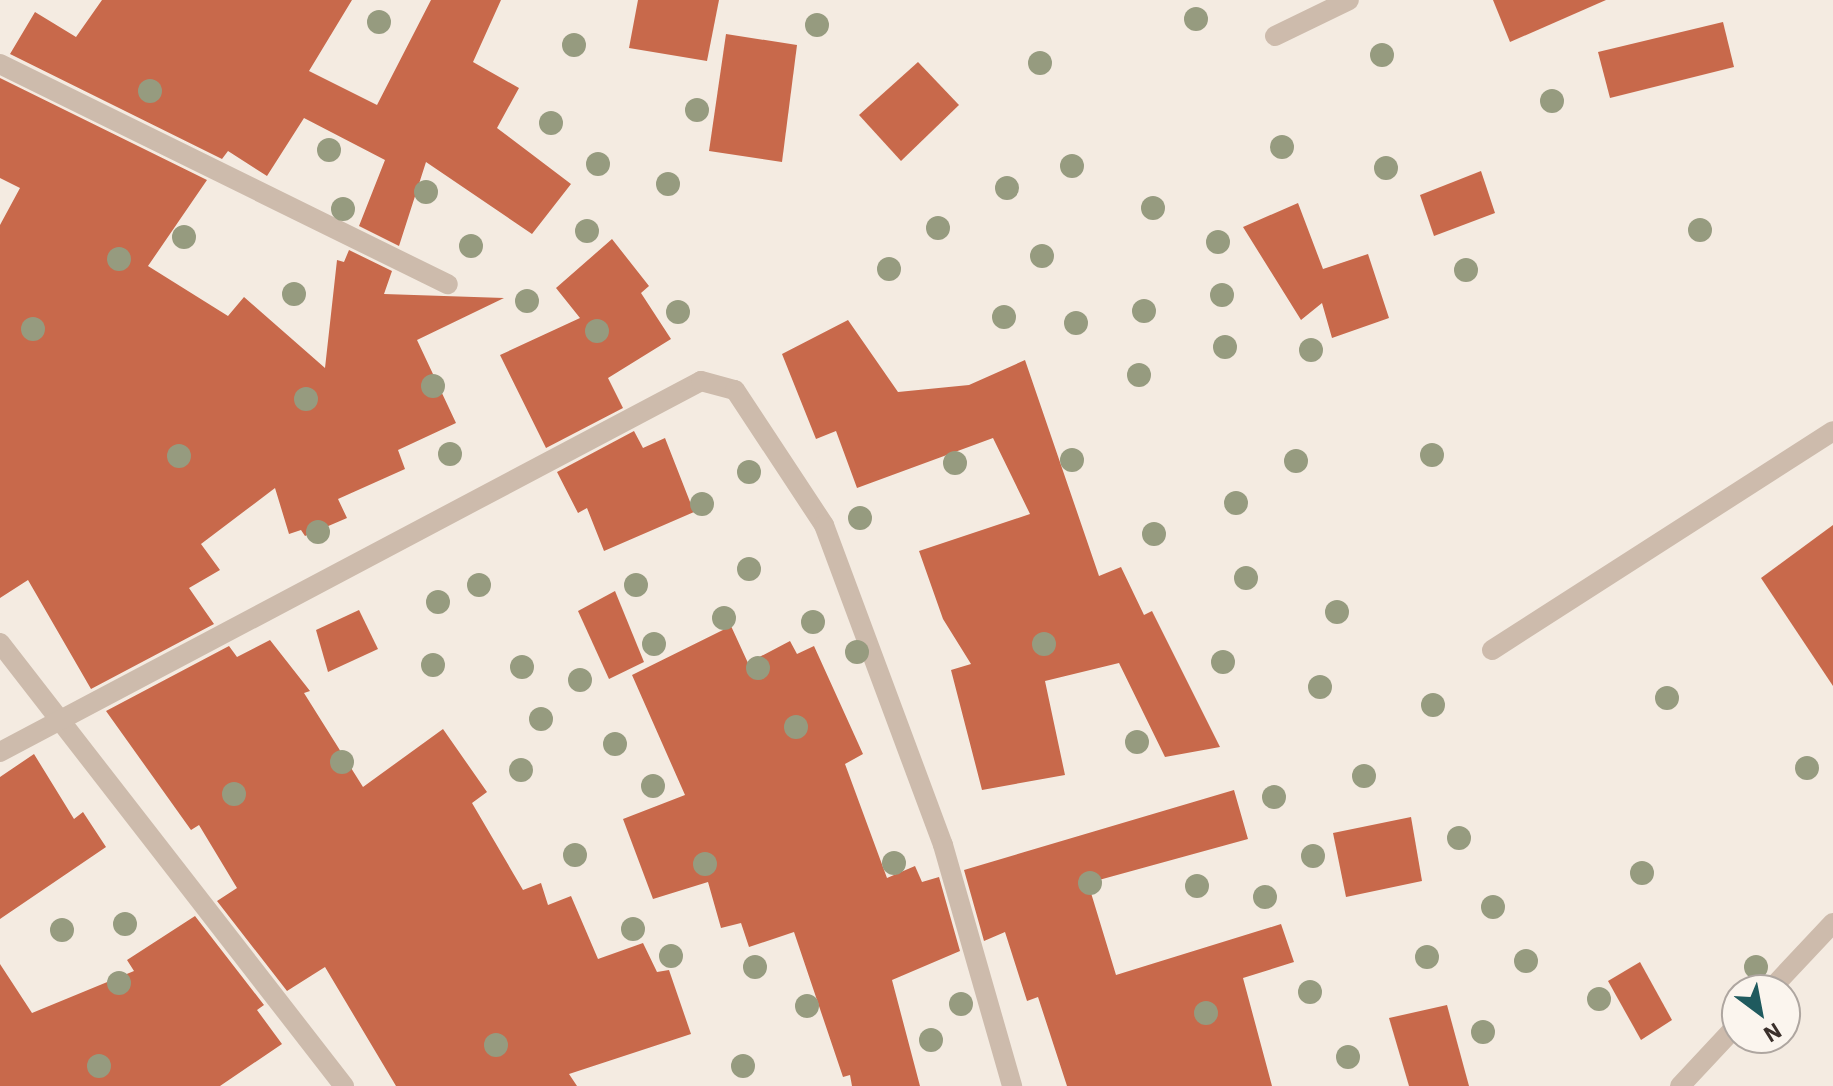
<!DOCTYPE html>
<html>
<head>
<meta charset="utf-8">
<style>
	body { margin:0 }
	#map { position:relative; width:1833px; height:1086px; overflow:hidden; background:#f4ebe1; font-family:"IBM Plex Sans",sans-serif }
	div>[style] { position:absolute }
	.building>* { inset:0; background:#c8694b }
	.minor>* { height:20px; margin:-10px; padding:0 10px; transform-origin:10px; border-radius:10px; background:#cdbbac }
	.trees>* { width:24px; height:24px; margin:-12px; border-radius:50%; background:#969b7f }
	span { translate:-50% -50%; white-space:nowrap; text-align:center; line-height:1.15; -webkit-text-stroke:6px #fbf5ee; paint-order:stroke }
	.north { position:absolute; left:1721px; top:974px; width:80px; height:80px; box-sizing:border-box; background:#fbf5ee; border:2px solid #aea6a0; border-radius:50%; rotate:148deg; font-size:22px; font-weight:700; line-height:32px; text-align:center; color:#3b302b }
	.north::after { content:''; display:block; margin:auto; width:28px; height:36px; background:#1f5a5e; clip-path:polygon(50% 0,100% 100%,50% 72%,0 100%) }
</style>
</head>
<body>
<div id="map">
	<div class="building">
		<i style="clip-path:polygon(102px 0,352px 0,309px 71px,377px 105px,431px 0,501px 0,473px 62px,519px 88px,497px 128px,571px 184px,532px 234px,426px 162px,399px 246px,359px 226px,385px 160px,304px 118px,267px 176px,228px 151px,222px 159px,10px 54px,35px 12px,76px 37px)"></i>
		<i style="clip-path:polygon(638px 0,719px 0,707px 61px,629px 48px)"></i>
		<i style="clip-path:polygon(1493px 0,1606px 0,1510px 42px)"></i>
		<i style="clip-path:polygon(1723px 22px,1734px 67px,1610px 98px,1598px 52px)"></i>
		<i style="clip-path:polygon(726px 34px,797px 45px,782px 162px,709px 151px)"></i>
		<i style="clip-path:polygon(918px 62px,959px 105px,901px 161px,859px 115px)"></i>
		<i style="clip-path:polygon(0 78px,207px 180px,148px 266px,228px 316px,244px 297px,325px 368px,337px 260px,344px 262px,349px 250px,392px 271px,384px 294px,504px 298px,417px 340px,456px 423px,398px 450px,405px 469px,338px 499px,347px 518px,305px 536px,301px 530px,289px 534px,275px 488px,201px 544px,220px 570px,189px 588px,214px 624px,91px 689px,28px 580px,0 598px,0 225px,20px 188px,0 178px)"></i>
		<i style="clip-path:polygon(1481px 171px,1495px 213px,1434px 236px,1420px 195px)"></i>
		<i style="clip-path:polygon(1298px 203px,1323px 269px,1368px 254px,1389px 318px,1332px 338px,1322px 303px,1301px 320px,1243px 227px)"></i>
		<i style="clip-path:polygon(612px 239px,649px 286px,641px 293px,671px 339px,608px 378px,623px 408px,546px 448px,500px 355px,580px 318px,556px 288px)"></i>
		<i style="clip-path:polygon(848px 320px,898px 392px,969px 385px,1025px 360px,1099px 576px,1121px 567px,1144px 615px,1152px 611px,1220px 747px,1165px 757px,1119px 663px,1045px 681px,1065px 775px,982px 790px,951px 670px,971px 664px,943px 619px,919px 551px,1030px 514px,993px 438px,857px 488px,836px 431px,816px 439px,782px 354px)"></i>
		<i style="clip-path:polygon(634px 431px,643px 448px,665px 438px,694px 512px,604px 551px,587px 508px,578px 513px,557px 472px)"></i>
		<i style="clip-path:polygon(1833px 525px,1833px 686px,1761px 578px)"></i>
		<i style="clip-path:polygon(615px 591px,644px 662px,609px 679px,578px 611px)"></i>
		<i style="clip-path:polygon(359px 610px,378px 649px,328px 672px,316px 630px)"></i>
		<i style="clip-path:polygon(731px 626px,748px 663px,790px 641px,797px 654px,814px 646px,863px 754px,845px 764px,887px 878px,915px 866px,922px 882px,939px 877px,960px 951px,892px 980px,920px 1086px,852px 1086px,850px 1075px,843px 1077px,794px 932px,749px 947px,741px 923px,721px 928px,708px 882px,653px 899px,623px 819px,685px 795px,632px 675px)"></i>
		<i style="clip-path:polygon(270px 640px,310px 691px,304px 693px,363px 787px,443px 729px,487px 792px,472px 803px,523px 890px,541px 883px,548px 905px,571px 896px,598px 959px,643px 943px,657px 972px,669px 970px,691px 1034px,569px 1074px,577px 1086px,396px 1086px,325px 967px,287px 991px,217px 901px,237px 888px,199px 825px,191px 830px,106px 711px,229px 646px,237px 657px)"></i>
		<i style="clip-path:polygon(34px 754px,74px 819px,83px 812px,106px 847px,0 919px,0 777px)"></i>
		<i style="clip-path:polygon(1234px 790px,1248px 839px,1088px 883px,1116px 975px,1281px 924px,1294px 962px,1243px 978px,1272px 1086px,1067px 1086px,1038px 997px,1027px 1001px,1005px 932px,984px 941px,964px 870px)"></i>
		<i style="clip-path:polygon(1411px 817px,1422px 881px,1346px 897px,1333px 833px)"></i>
		<i style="clip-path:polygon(195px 916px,264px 1005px,257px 1010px,282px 1044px,220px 1086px,0 1086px,0 964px,32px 1013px,134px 971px,127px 960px)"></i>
		<i style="clip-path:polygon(1640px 962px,1672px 1020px,1641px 1040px,1608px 981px)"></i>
		<i style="clip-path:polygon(1447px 1005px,1469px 1086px,1409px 1086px,1389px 1018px)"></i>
	</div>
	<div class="minor">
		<i style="left:1275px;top:36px;width:82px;rotate:-25.9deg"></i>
		<i style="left:0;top:64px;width:499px;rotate:26.2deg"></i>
		<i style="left:0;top:643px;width:561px;rotate:52.17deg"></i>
		<i style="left:1492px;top:650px;width:405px;rotate:-32.7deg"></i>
		<i style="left:0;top:752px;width:793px;rotate:-27.89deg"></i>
		<i style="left:701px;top:381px;width:35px;rotate:15deg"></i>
		<i style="left:735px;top:390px;width:162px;rotate:56.6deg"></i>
		<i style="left:824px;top:525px;width:341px;rotate:69.6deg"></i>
		<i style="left:943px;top:845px;width:251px;rotate:74deg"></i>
		<i style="left:1770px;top:990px;width:92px;rotate:-46.8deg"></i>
		<i style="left:1680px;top:1086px;width:83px;rotate:-46.9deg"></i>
	</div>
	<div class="trees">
		<i style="left:1196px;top:19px"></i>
		<i style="left:379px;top:22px"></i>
		<i style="left:817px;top:25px"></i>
		<i style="left:574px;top:45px"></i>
		<i style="left:1382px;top:55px"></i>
		<i style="left:1040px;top:63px"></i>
		<i style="left:150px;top:91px"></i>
		<i style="left:1552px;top:101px"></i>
		<i style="left:697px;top:110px"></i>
		<i style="left:551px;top:123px"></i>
		<i style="left:1282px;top:147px"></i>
		<i style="left:329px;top:150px"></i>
		<i style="left:598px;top:164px"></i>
		<i style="left:1072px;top:166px"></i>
		<i style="left:1386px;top:168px"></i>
		<i style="left:668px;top:184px"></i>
		<i style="left:1007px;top:188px"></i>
		<i style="left:426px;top:192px"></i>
		<i style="left:1153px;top:208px"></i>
		<i style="left:343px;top:209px"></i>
		<i style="left:938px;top:228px"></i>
		<i style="left:1700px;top:230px"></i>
		<i style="left:587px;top:231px"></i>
		<i style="left:184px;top:237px"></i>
		<i style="left:1218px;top:242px"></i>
		<i style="left:471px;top:246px"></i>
		<i style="left:1042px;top:256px"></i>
		<i style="left:119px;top:259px"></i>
		<i style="left:889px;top:269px"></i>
		<i style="left:1466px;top:270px"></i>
		<i style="left:294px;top:294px"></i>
		<i style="left:1222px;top:295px"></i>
		<i style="left:527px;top:301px"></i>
		<i style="left:1144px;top:311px"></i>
		<i style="left:678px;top:312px"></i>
		<i style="left:1004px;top:317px"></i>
		<i style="left:1076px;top:323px"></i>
		<i style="left:33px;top:329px"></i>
		<i style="left:597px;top:331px"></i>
		<i style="left:1225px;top:347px"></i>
		<i style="left:1311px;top:350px"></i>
		<i style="left:1139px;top:375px"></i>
		<i style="left:433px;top:386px"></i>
		<i style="left:306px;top:399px"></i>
		<i style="left:450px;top:454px"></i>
		<i style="left:1432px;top:455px"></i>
		<i style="left:179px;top:456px"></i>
		<i style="left:1072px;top:460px"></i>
		<i style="left:1296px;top:461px"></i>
		<i style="left:955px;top:463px"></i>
		<i style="left:749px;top:472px"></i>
		<i style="left:1236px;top:503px"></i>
		<i style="left:702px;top:504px"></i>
		<i style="left:860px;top:518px"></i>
		<i style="left:318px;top:532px"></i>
		<i style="left:1154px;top:534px"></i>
		<i style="left:749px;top:569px"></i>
		<i style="left:1246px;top:578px"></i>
		<i style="left:479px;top:585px"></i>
		<i style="left:636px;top:585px"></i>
		<i style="left:438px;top:602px"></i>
		<i style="left:1337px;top:612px"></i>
		<i style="left:724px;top:618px"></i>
		<i style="left:813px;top:622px"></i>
		<i style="left:654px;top:644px"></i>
		<i style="left:1044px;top:644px"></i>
		<i style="left:857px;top:652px"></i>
		<i style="left:1223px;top:662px"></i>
		<i style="left:433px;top:665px"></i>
		<i style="left:522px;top:667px"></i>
		<i style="left:758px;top:668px"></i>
		<i style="left:580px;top:680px"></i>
		<i style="left:1320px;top:687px"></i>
		<i style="left:1667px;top:698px"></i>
		<i style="left:1433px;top:705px"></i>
		<i style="left:541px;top:719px"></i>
		<i style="left:796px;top:727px"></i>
		<i style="left:1137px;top:742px"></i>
		<i style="left:615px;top:744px"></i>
		<i style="left:342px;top:762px"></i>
		<i style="left:1807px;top:768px"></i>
		<i style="left:521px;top:770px"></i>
		<i style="left:1364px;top:776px"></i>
		<i style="left:653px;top:786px"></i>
		<i style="left:234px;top:794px"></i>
		<i style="left:1274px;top:797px"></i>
		<i style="left:1459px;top:838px"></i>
		<i style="left:575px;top:855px"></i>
		<i style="left:1313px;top:856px"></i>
		<i style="left:894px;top:863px"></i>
		<i style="left:705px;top:864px"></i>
		<i style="left:1642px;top:873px"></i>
		<i style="left:1090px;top:883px"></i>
		<i style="left:1197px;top:886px"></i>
		<i style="left:1265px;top:897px"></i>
		<i style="left:1493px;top:907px"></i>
		<i style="left:125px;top:924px"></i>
		<i style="left:633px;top:929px"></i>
		<i style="left:62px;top:930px"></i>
		<i style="left:671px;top:956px"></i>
		<i style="left:1427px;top:957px"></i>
		<i style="left:1526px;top:961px"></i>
		<i style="left:755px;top:967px"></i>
		<i style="left:1756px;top:967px"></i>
		<i style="left:119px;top:983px"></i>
		<i style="left:1310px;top:992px"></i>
		<i style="left:1599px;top:999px"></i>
		<i style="left:961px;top:1004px"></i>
		<i style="left:807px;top:1006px"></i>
		<i style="left:1206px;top:1013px"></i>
		<i style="left:1483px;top:1032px"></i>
		<i style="left:931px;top:1040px"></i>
		<i style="left:496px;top:1045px"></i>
		<i style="left:1348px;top:1057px"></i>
		<i style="left:99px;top:1066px"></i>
		<i style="left:743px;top:1066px"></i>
	</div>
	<div class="north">N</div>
</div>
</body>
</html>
